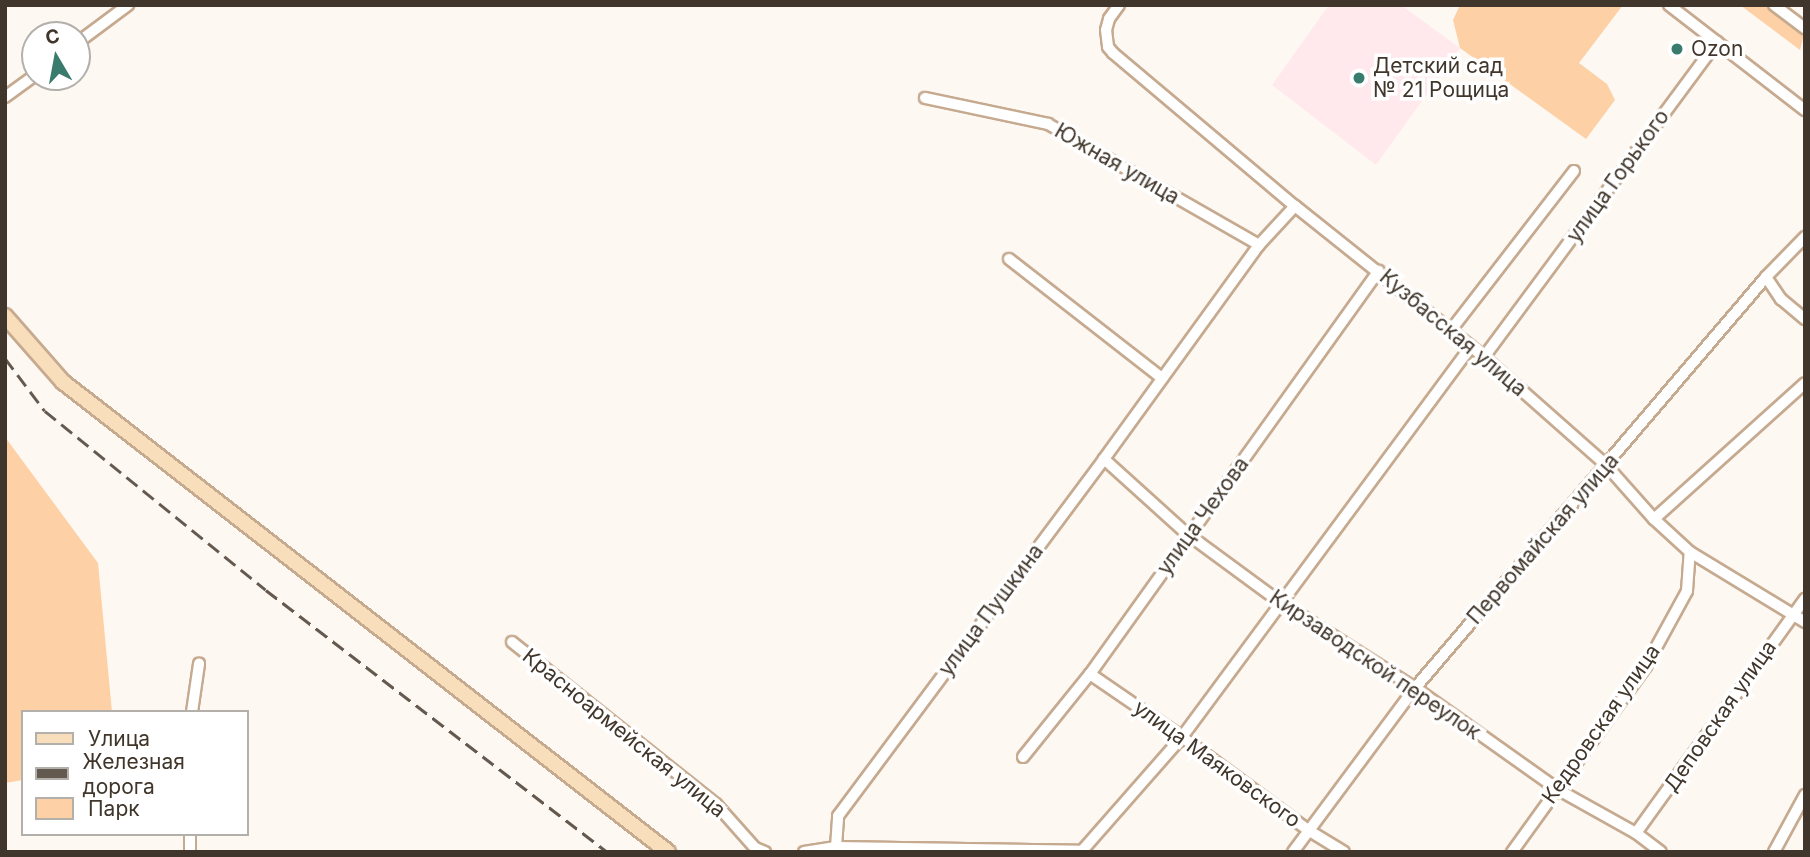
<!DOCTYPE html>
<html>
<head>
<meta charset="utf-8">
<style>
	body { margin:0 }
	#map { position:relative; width:1810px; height:857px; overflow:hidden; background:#fef8f3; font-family:Inter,sans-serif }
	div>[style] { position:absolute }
	.education>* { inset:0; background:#ffe9ed }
	.green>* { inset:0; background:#fdd0a6 }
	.roads { filter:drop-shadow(2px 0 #c6aa90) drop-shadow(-2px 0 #c6aa90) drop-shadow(0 2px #c6aa90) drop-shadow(0 -2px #c6aa90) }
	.street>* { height:10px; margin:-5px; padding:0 5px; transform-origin:5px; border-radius:5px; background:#fff }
	.secondary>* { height:14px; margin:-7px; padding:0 7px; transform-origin:7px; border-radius:7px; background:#f9debc }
	.rail>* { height:2.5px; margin-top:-1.25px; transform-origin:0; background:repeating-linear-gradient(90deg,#63594f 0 14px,transparent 0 21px) }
	.dots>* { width:19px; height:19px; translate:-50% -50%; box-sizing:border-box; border:4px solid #fff; border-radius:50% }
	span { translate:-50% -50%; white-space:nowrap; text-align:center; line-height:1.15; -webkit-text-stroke:7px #fff; paint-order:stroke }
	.poi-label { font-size:21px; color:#41362b }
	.left { translate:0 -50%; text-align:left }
	.street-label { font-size:21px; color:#41362b }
	.frame { position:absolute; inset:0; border:7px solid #41362b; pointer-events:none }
	.legend { position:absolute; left:21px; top:710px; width:228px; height:126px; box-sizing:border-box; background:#fff; border:2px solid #b3afaa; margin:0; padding:9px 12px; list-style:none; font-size:21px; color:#41362b }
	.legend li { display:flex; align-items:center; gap:14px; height:35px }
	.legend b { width:35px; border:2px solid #b3afaa }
	.north { position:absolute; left:21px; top:21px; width:70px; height:70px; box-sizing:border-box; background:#fff; border:2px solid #b3afaa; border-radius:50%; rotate:350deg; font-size:19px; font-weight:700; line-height:28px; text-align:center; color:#41362b }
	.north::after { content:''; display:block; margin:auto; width:24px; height:32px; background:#397c6e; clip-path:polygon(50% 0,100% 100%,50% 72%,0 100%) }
</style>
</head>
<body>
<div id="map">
	<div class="education">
		<i style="clip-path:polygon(1329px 5px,1401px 5px,1460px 48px,1376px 165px,1272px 85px)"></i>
	</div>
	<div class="green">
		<i style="clip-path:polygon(1460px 5px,1623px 5px,1579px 63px,1607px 84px,1615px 100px,1586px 139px,1460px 48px,1453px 20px)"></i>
		<i style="clip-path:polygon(1740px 5px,1774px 5px,1805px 30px,1800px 50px)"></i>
		<i style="clip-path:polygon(5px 437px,98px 563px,112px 712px,23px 712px,23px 780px,5px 783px)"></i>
	</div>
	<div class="roads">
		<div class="street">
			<i style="left:1119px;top:5px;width:17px;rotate:126deg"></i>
			<i style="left:1109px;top:19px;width:11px;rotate:105deg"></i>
			<i style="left:1106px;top:30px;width:17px;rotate:83deg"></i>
			<i style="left:1108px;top:47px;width:8px;rotate:50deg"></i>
			<i style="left:1113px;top:53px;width:238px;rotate:40.1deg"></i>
			<i style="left:1295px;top:206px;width:242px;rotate:38.6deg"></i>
			<i style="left:1484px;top:357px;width:163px;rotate:41.5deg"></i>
			<i style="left:1606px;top:465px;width:72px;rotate:48.4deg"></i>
			<i style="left:1654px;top:519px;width:49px;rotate:42.5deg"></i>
			<i style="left:1690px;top:552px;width:135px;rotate:31.3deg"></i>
			<i style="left:1669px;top:5px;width:172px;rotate:37.7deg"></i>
			<i style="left:1774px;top:5px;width:39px;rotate:37deg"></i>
			<i style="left:77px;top:43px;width:64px;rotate:-36.7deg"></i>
			<i style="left:5px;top:97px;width:37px;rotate:-36deg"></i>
			<i style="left:925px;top:98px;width:126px;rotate:11.9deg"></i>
			<i style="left:1048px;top:124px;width:243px;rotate:29.8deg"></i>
			<i style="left:1009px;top:259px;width:194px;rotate:37.9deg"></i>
			<i style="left:1766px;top:277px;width:27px;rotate:56deg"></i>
			<i style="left:1781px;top:299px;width:31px;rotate:40deg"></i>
			<i style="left:1451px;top:330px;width:201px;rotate:-52.3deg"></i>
			<i style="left:1484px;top:357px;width:392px;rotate:-53.5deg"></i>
			<i style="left:1104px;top:459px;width:110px;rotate:42.1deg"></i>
			<i style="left:1186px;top:533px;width:117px;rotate:36.3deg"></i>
			<i style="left:1280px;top:602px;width:160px;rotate:32.5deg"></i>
			<i style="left:1415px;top:688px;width:174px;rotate:35.4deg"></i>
			<i style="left:1557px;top:789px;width:90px;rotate:29.1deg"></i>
			<i style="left:1636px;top:833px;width:31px;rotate:37deg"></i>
			<i style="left:1654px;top:519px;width:203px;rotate:-42deg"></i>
			<i style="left:512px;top:642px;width:260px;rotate:38.5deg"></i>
			<i style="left:716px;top:804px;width:59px;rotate:48.4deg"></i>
			<i style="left:755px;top:848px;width:11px;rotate:22deg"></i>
			<i style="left:1090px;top:674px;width:112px;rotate:34.4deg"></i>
			<i style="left:1182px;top:737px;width:157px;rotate:36.4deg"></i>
			<i style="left:1308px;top:830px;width:42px;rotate:31.4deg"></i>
			<i style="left:192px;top:712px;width:49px;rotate:-81.7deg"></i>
			<i style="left:1023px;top:757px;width:107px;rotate:-51.1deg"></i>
			<i style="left:1090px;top:674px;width:496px;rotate:-54.4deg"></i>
			<i style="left:1636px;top:833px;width:289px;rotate:-54.2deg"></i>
			<i style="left:190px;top:834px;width:18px;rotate:90deg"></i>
			<i style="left:836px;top:847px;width:31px;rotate:-86deg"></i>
			<i style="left:838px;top:816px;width:445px;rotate:-53.3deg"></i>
			<i style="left:1104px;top:459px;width:264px;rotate:-54.1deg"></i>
			<i style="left:1259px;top:245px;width:53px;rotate:-47.3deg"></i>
			<i style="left:804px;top:852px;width:32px;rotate:-9deg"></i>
			<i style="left:836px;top:847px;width:246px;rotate:0.9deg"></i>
			<i style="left:1081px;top:852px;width:153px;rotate:-48.7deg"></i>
			<i style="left:1182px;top:737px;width:486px;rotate:-53.5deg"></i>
			<i style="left:1293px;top:852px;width:204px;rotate:-53.4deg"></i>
			<i style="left:1415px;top:688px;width:540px;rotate:-49.5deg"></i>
			<i style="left:1766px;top:277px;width:56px;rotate:-45.7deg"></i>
			<i style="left:1512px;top:852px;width:229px;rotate:-54.2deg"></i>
			<i style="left:1646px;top:666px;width:85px;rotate:-61.3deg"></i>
			<i style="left:1687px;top:591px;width:39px;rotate:-86deg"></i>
			<i style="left:1774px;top:852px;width:65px;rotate:-61.5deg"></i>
		</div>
		<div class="secondary">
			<i style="left:5px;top:316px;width:88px;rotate:48.7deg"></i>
			<i style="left:63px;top:382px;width:766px;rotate:37.84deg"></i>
		</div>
	</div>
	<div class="rail">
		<i style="left:5px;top:358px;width:66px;rotate:53deg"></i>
		<i style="left:45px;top:411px;width:284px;rotate:39deg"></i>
		<i style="left:266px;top:590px;width:430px;rotate:37.5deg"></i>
	</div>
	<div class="dots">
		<i style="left:1677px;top:49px;background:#397c6e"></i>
		<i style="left:1359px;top:78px;background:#397c6e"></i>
	</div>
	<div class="poi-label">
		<span class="left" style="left:1691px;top:49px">Ozon</span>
		<span class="left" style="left:1373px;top:78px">Детский сад<br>№ 21 Рощица</span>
	</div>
	<div class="street-label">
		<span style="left:1117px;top:164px;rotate:30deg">Южная улица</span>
		<span style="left:1618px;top:176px;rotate:-54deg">улица Горького</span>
		<span style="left:1453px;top:333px;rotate:40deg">Кузбасская улица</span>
		<span style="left:1203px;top:516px;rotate:-54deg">улица Чехова</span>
		<span style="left:1543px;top:539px;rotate:-49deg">Первомайская улица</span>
		<span style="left:991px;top:610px;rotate:-53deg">улица Пушкина</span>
		<span style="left:1375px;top:665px;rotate:34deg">Кирзаводской переулок</span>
		<span style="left:1720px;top:716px;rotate:-55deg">Деповская улица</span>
		<span style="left:1601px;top:724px;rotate:-55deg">Кедровская улица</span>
		<span style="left:624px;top:733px;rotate:39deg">Красноармейская улица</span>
		<span style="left:1217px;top:764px;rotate:36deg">улица Маяковского</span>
	</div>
	<div class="frame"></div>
	<ul class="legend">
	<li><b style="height:9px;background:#f9debc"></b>Улица</li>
	<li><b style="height:9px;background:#63594f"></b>Железная дорога</li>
	<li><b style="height:19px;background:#fdd0a6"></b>Парк</li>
	</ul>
	<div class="north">С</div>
</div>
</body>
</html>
